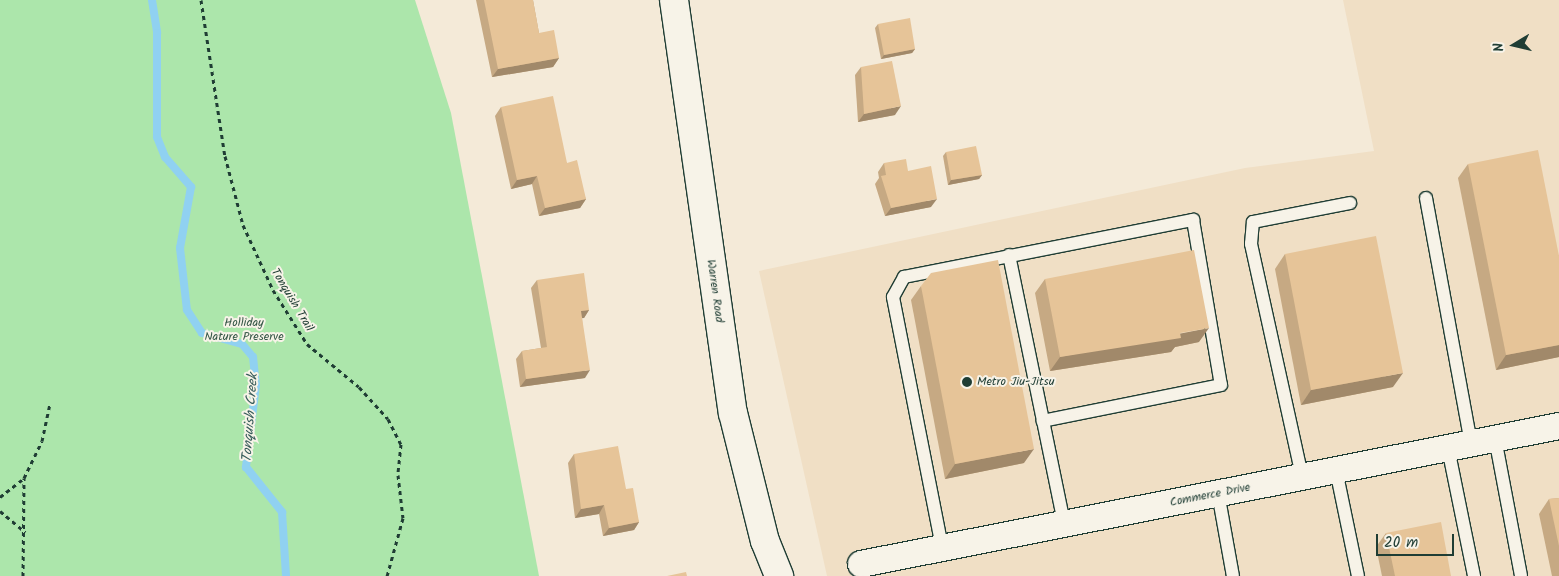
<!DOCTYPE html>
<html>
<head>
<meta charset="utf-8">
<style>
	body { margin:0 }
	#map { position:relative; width:1559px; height:576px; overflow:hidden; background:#f4ead8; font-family:Kalam,sans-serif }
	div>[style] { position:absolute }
	.built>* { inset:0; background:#f0dfc5 }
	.green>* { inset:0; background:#ace6ab }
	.stream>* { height:8px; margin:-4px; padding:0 4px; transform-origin:4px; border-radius:4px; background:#90d1f1 }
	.path>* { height:3px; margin-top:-1.5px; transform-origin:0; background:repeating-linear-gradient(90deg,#1f3d34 0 4px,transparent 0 8px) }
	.roads { filter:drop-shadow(1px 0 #1f3d34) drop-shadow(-1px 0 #1f3d34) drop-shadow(0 1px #1f3d34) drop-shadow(0 -1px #1f3d34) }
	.lane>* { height:12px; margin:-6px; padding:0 6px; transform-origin:6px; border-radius:6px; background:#f7f3e8 }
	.street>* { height:26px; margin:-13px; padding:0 13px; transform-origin:13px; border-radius:13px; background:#f7f3e8 }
	.secondary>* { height:28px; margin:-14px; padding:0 14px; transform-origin:14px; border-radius:14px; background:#f7f3e8 }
	.wall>* { inset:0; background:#c6a983 }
	.shaded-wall>* { inset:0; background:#a1896a }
	.building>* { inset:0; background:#e6c498 }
	.dots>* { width:14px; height:14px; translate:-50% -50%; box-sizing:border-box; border:2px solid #f7f3e8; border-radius:50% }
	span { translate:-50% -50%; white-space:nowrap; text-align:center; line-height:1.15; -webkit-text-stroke:4px #f7f3e8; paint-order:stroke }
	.street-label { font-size:12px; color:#1f3d34 }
	.park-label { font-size:12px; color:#345646 }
	.poi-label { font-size:12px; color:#1f3d34 }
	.left { translate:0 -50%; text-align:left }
	.water-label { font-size:14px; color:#365b5a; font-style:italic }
	.north { position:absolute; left:1489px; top:20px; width:50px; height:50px; -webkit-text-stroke:4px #f7f3e8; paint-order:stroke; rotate:261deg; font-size:14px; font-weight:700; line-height:20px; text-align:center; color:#1f3d34 }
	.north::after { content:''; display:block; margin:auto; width:18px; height:22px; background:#1f3d34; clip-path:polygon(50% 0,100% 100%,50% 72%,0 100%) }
	.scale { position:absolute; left:1376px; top:534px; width:78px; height:22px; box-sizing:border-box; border:2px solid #1f3d34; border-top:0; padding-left:6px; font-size:15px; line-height:18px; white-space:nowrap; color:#1f3d34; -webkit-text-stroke:4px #f7f3e8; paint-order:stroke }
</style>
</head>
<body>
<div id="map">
	<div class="built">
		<i style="clip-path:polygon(1343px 0,1559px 0,1559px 576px,827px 576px,759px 271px,1245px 168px,1374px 151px)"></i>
	</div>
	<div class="green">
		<i style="clip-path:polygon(0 0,415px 0,451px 113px,539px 576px,0 576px)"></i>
	</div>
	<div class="stream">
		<i style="left:152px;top:0;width:33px;rotate:81deg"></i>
		<i style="left:157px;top:33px;width:104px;rotate:90deg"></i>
		<i style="left:157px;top:137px;width:22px;rotate:68deg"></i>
		<i style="left:165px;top:157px;width:40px;rotate:49deg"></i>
		<i style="left:191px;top:187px;width:62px;rotate:100.2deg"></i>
		<i style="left:180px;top:248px;width:62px;rotate:83.6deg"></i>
		<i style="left:187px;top:310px;width:27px;rotate:57deg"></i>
		<i style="left:202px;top:333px;width:41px;rotate:15.4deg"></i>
		<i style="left:242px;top:344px;width:17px;rotate:50deg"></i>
		<i style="left:253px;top:357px;width:28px;rotate:84deg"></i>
		<i style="left:256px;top:385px;width:83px;rotate:97deg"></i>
		<i style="left:246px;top:467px;width:58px;rotate:51.3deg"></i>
		<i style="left:282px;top:512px;width:64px;rotate:86.4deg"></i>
	</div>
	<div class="path">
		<i style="left:201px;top:0;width:158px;rotate:81.3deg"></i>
		<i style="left:225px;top:156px;width:71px;rotate:75.4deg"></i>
		<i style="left:243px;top:225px;width:72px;rotate:65.2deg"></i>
		<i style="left:273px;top:290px;width:64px;rotate:57.8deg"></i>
		<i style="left:307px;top:344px;width:67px;rotate:39.6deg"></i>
		<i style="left:359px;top:387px;width:43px;rotate:47.8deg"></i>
		<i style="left:388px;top:419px;width:28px;rotate:63deg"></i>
		<i style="left:401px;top:444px;width:31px;rotate:96deg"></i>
		<i style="left:398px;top:475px;width:43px;rotate:83.4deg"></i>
		<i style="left:403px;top:518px;width:60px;rotate:105.4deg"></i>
		<i style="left:0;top:497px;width:31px;rotate:-38deg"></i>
		<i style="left:0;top:511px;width:33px;rotate:40deg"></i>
		<i style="left:23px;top:576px;width:98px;rotate:-89.4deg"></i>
		<i style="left:24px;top:478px;width:41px;rotate:-64.1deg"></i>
		<i style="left:42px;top:441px;width:39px;rotate:-78deg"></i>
	</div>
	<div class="roads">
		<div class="lane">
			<i style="left:1426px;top:198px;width:249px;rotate:79.6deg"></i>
			<i style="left:1009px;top:255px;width:274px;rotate:78.4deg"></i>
			<i style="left:1495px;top:438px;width:140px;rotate:79.3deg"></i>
			<i style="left:1448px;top:448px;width:131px;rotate:78.5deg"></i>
			<i style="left:1336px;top:470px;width:108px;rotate:78.3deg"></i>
			<i style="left:1302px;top:476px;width:238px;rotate:-102.4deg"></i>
			<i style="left:1251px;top:244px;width:22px;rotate:-85deg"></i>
			<i style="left:1253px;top:222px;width:99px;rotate:-11.1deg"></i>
			<i style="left:1218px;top:493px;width:84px;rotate:79.8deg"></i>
			<i style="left:942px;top:547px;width:255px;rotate:-101.1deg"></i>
			<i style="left:893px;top:297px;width:23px;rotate:-61deg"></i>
			<i style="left:904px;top:277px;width:295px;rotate:-11.2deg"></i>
			<i style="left:1193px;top:220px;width:167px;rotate:80.4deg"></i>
			<i style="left:1221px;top:385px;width:182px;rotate:168.6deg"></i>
		</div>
		<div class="street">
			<i style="left:861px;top:564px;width:712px;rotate:-11.18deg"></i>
		</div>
		<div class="secondary">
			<i style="left:674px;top:0;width:417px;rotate:81.9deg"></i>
			<i style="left:733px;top:413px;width:132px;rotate:76deg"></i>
			<i style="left:765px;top:541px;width:38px;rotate:68deg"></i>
		</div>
	</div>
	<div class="wall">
		<i style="clip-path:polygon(476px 0,533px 0,539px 33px,559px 58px,553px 67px,492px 77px)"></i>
		<i style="clip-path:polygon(878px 24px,915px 49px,912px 53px,881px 59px,875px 28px)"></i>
		<i style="clip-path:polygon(861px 67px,895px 115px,858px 122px,855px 75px)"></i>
		<i style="clip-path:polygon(501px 107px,567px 163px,586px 199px,580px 208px,539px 216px,532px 184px,511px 189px,495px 116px)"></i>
		<i style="clip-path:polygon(946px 152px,982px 175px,979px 179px,948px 185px,943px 156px)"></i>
		<i style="clip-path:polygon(884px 163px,908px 171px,931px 207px,885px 216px,875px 184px,879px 178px,878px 172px)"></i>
		<i style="clip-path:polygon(1468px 164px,1559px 256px,1559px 357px,1496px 370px,1458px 178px)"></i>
		<i style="clip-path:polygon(1285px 254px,1393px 387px,1301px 405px,1275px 269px)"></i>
		<i style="clip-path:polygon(1045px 279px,1199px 342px,1175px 347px,1171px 352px,1050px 371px,1035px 293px)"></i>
		<i style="clip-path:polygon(537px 280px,589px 310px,584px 318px,582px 318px,585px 378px,520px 387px,516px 359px,522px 351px,541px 348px,531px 288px)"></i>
		<i style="clip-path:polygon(921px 286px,1024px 463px,945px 479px,911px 300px)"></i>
		<i style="clip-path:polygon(574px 454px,626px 489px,639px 522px,634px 530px,603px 536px,599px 514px,575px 518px,568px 463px)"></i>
		<i style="clip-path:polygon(1559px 498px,1559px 576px,1552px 576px,1539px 514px,1549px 499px)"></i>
		<i style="clip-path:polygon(1386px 533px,1451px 576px,1382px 576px,1376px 547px)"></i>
	</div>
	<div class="shaded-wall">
		<i style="clip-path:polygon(915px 49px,912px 53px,881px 59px,884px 55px)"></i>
		<i style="clip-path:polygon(559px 58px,553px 67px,492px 77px,498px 69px)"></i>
		<i style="clip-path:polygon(901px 106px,895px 115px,858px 122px,864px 114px)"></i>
		<i style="clip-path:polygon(982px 175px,979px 179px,948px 185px,951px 180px)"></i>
		<i style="clip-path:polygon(537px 176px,532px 184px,511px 189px,517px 180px)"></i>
		<i style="clip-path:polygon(586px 199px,580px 208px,539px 216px,545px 208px)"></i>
		<i style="clip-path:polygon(937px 199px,931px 207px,885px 216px,891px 208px)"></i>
		<i style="clip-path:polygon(589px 310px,584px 318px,575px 319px,581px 311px)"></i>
		<i style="clip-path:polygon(1209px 328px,1199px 342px,1175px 347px,1171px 352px,1050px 371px,1060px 357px)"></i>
		<i style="clip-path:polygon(1559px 345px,1559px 357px,1496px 370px,1506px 355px)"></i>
		<i style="clip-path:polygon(590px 370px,585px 378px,520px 387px,526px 379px)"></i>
		<i style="clip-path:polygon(1403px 373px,1393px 387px,1301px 405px,1311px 390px)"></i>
		<i style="clip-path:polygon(1034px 449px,1024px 463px,945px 479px,955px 464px)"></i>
		<i style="clip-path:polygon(604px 505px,599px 514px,575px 518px,581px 509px)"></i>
		<i style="clip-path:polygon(639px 522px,634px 530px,603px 536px,609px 528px)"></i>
	</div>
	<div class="building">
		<i style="clip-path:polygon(484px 0,533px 0,539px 33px,554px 30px,559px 58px,498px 69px)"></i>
		<i style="clip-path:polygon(910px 18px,915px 49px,884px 55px,878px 24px)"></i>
		<i style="clip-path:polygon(892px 61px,901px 106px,864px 114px,861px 67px)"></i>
		<i style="clip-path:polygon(553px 96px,567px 163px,577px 160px,586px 199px,545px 208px,537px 176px,517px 180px,501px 107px)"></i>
		<i style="clip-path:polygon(976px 146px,982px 175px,951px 180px,946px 152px)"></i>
		<i style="clip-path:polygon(1538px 150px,1559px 256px,1559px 345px,1506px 355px,1468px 164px)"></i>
		<i style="clip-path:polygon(906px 159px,908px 171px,931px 166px,937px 199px,891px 208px,881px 176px,886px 175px,884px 163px)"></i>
		<i style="clip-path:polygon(1376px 236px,1403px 373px,1311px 390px,1285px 254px)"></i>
		<i style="clip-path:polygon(1194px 250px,1209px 328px,1180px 333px,1181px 338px,1060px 357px,1045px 279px)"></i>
		<i style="clip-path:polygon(998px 260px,1034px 449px,955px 464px,921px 286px,931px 273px)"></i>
		<i style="clip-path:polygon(584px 273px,589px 310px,581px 311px,590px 370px,526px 379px,522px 351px,547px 347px,537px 280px)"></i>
		<i style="clip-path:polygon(618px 446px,626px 489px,633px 488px,639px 522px,609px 528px,604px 505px,581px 509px,574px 454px)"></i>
		<i style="clip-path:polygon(1559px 498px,1559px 546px,1549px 499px)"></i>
		<i style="clip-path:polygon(1441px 522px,1451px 576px,1395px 576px,1386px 533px)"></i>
		<i style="clip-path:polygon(686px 572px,687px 576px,667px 576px)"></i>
	</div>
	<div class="dots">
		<i style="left:967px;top:382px;background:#1f3d34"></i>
	</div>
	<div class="street-label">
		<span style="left:715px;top:291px;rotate:82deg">Warren Road</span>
		<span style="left:292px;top:300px;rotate:59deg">Tonquish Trail</span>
		<span style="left:1210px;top:495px;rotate:-11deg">Commerce Drive</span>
	</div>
	<div class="park-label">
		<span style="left:244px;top:330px">Holliday<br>Nature Preserve</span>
	</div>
	<div class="poi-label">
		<span class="left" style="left:977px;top:382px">Metro Jiu-Jitsu</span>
	</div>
	<div class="water-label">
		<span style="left:250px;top:418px;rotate:-86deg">Tonquish Creek</span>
	</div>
	<div class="north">N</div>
	<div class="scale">20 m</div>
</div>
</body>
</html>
